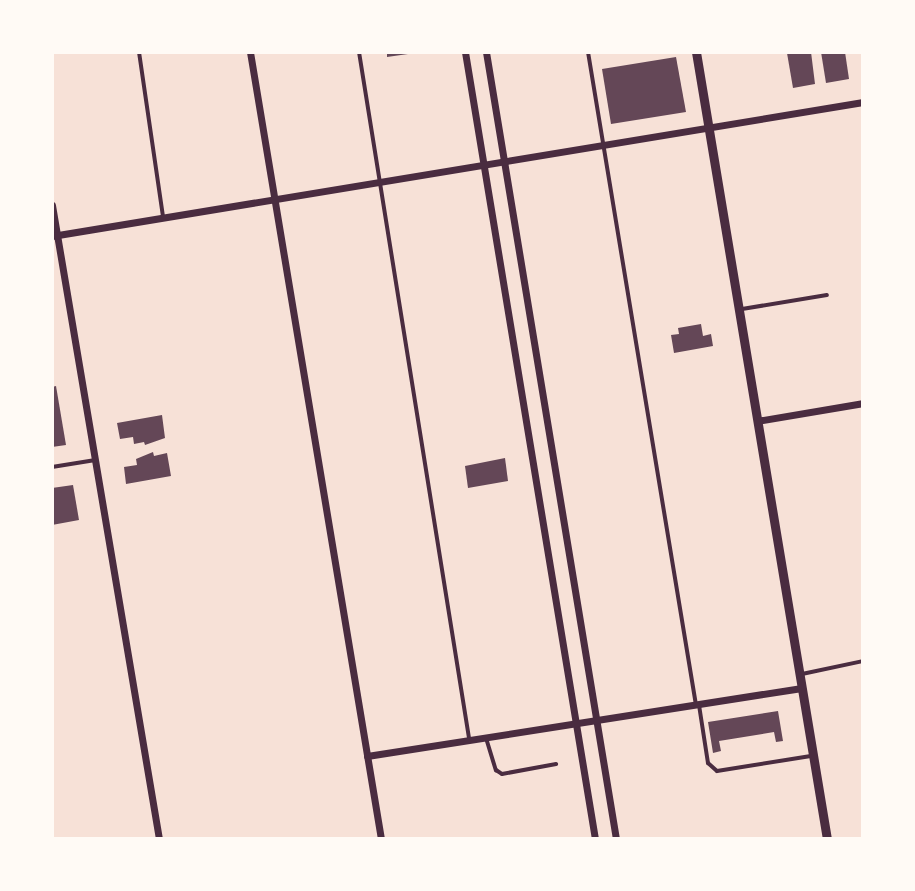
<!DOCTYPE html>
<html>
<head>
<meta charset="utf-8">
<style>
	body { margin:0 }
	#map { position:relative; width:915px; height:891px; overflow:hidden; background:#f7e1d7; font-family:Mulish,sans-serif }
	div>[style] { position:absolute }
	.building>* { inset:0; background:#644757 }
	.service>* { height:4px; margin:-2px; padding:0 2px; transform-origin:2px; border-radius:2px; background:#4a2c40 }
	.minor>* { height:7px; margin:-3.5px; padding:0 3.5px; transform-origin:3.5px; border-radius:3.5px; background:#4a2c40 }
	.tertiary>* { height:9px; margin:-4.5px; padding:0 4.5px; transform-origin:4.5px; border-radius:4.5px; background:#4a2c40 }
	span { translate:-50% -50%; white-space:nowrap; text-align:center; line-height:1.15; -webkit-text-stroke:8px #fffaf5; paint-order:stroke }
	.frame { position:absolute; inset:0; border:54px solid #fffaf5; pointer-events:none }
</style>
</head>
<body>
<div id="map">
	<div class="building">
		<i style="clip-path:polygon(387px 52px,407px 52px,408px 54px,387px 57px)"></i>
		<i style="clip-path:polygon(792px 52px,811px 52px,815px 84px,793px 88px,787px 53px)"></i>
		<i style="clip-path:polygon(821px 52px,845px 52px,849px 79px,826px 83px)"></i>
		<i style="clip-path:polygon(676px 57px,686px 112px,611px 124px,602px 69px)"></i>
		<i style="clip-path:polygon(701px 324px,703px 336px,711px 334px,713px 346px,674px 353px,671px 335px,679px 334px,678px 328px)"></i>
		<i style="clip-path:polygon(56px 386px,66px 445px,52px 447px,52px 387px)"></i>
		<i style="clip-path:polygon(162px 415px,165px 438px,145px 445px,144px 442px,134px 444px,133px 437px,120px 439px,117px 423px)"></i>
		<i style="clip-path:polygon(153px 452px,154px 456px,167px 453px,171px 476px,126px 484px,124px 467px,137px 465px,136px 459px)"></i>
		<i style="clip-path:polygon(505px 458px,508px 481px,468px 488px,465px 466px)"></i>
		<i style="clip-path:polygon(73px 485px,79px 520px,52px 525px,52px 488px)"></i>
		<i style="clip-path:polygon(778px 711px,783px 741px,776px 742px,774px 732px,719px 741px,721px 751px,713px 753px,708px 722px)"></i>
	</div>
	<div class="service">
		<i style="left:139px;top:52px;width:166px;rotate:81.7deg"></i>
		<i style="left:359px;top:52px;width:695px;rotate:80.89deg"></i>
		<i style="left:588px;top:52px;width:662px;rotate:80.61deg"></i>
		<i style="left:742px;top:309px;width:86px;rotate:-9.4deg"></i>
		<i style="left:52px;top:467px;width:44px;rotate:-9.2deg"></i>
		<i style="left:802px;top:674px;width:62px;rotate:-12deg"></i>
		<i style="left:699px;top:705px;width:59px;rotate:81.2deg"></i>
		<i style="left:708px;top:763px;width:12px;rotate:42deg"></i>
		<i style="left:717px;top:771px;width:95px;rotate:-9.1deg"></i>
		<i style="left:486px;top:738px;width:34px;rotate:73deg"></i>
		<i style="left:496px;top:770px;width:7px;rotate:34deg"></i>
		<i style="left:502px;top:774px;width:55px;rotate:-10.5deg"></i>
	</div>
	<div class="minor">
		<i style="left:250px;top:52px;width:798px;rotate:80.55deg"></i>
		<i style="left:465px;top:52px;width:798px;rotate:80.62deg"></i>
		<i style="left:486px;top:52px;width:798px;rotate:80.62deg"></i>
		<i style="left:52px;top:205px;width:643px;rotate:80.42deg"></i>
		<i style="left:52px;top:236px;width:822px;rotate:-9.38deg"></i>
		<i style="left:757px;top:421px;width:108px;rotate:-9.6deg"></i>
		<i style="left:367px;top:756px;width:440px;rotate:-8.9deg"></i>
	</div>
	<div class="tertiary">
		<i style="left:696px;top:52px;width:798px;rotate:80.55deg"></i>
	</div>
	<div class="frame"></div>
</div>
</body>
</html>
